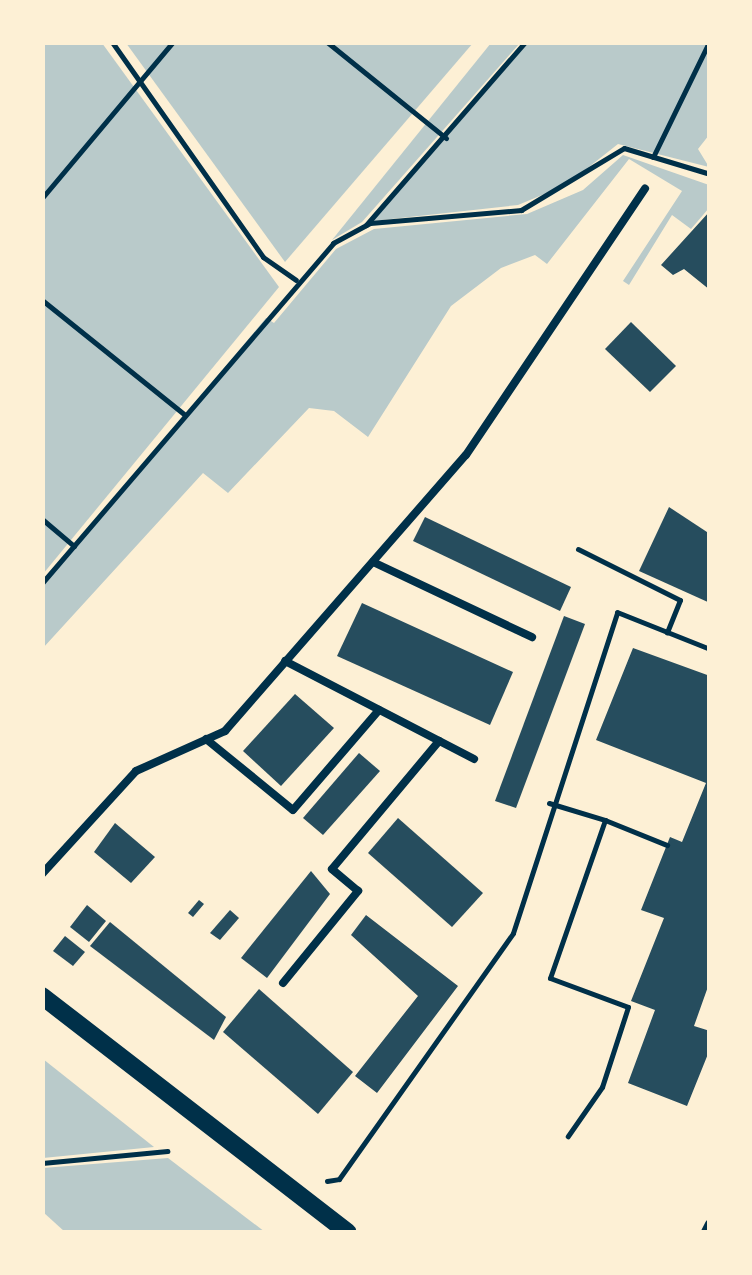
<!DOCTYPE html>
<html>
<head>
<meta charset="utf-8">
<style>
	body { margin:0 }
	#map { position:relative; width:752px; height:1275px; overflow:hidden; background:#fdf0d5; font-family:Karla,sans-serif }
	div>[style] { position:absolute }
	.green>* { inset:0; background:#b9caca }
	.building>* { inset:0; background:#264d5e }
	.path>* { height:5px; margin:-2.5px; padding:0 2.5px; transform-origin:2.5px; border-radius:2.5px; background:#003049 }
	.service>* { height:8px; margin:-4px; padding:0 4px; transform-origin:4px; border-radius:4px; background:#003049 }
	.minor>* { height:10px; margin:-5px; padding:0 5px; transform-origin:5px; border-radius:5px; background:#003049 }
	.tertiary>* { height:18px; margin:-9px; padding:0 9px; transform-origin:9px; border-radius:9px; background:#003049 }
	span { translate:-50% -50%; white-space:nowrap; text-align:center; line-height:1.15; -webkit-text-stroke:9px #fdf0d5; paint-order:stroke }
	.frame { position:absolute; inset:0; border:45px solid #fdf0d5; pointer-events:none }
</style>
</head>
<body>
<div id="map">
	<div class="green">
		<i style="clip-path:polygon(43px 43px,102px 43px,279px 287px,43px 574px)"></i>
		<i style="clip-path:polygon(126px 43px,473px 43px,285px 262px)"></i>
		<i style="clip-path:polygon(491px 43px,520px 43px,362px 222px,332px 240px)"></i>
		<i style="clip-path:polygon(528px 43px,709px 43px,709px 135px,698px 149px,709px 167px,618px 144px,566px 185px,518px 205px,373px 221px)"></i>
		<i style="clip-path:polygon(623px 155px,709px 185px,709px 208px,691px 229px,672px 215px,629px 285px,623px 281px,682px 191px,629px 159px,547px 264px,535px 255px,501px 268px,451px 306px,368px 437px,334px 411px,309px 408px,228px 493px,203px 473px,43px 648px,43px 584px,266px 318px,274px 323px,336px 249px,374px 229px,527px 214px,583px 190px)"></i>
		<i style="clip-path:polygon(43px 1059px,154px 1147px,43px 1158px)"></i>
		<i style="clip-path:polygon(168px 1158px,265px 1232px,65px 1232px,43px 1212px,43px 1168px)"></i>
	</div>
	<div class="building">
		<i style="clip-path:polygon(710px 211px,710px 290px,684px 269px,673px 275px,661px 265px)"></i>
		<i style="clip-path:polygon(631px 322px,676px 366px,650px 392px,605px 349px)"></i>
		<i style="clip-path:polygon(669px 507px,710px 534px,710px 603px,639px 571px)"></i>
		<i style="clip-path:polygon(425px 517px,571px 587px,560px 611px,413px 541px)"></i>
		<i style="clip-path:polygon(362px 603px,513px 672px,490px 725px,337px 656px)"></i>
		<i style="clip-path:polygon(564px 616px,585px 624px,516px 808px,495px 801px)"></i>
		<i style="clip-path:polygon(633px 648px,710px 676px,710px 981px,694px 1026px,710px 1031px,710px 1049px,687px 1106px,628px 1083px,655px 1010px,631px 1001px,664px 918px,641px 910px,670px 837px,682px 842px,706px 783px,596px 740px)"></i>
		<i style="clip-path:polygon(295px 694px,334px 728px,281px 786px,243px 751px)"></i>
		<i style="clip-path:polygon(359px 753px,380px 771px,323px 835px,303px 818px)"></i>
		<i style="clip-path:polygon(398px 818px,483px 893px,452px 927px,368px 853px)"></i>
		<i style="clip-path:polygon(115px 823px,155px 857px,131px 883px,94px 852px)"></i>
		<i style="clip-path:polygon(311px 871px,330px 894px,267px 978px,241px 958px)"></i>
		<i style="clip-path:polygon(199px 900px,204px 904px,193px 917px,188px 913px)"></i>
		<i style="clip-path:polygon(87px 905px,106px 921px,89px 942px,70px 927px)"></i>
		<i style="clip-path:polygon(230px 910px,239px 918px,220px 940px,210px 933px)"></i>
		<i style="clip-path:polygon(366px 915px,458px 986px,377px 1093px,355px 1076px,418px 996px,351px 935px)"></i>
		<i style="clip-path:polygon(110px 922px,226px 1017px,214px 1040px,90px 946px)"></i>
		<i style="clip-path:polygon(65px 936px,85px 952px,73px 966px,53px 951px)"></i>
		<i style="clip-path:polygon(259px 989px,353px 1072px,318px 1114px,223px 1032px)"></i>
	</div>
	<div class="path">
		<i style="left:112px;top:42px;width:263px;rotate:54.9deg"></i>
		<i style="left:263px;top:257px;width:40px;rotate:34.9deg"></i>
		<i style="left:327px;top:42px;width:153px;rotate:38.9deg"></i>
		<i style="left:710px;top:144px;width:8px;rotate:90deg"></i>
		<i style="left:653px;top:157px;width:128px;rotate:-64deg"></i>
		<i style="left:42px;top:198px;width:204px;rotate:-50deg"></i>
		<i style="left:366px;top:225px;width:242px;rotate:-49deg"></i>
		<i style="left:42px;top:300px;width:182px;rotate:38.8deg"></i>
		<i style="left:42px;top:519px;width:42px;rotate:40.2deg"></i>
		<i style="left:578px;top:549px;width:114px;rotate:26.6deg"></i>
		<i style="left:680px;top:600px;width:35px;rotate:112deg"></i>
		<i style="left:42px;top:583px;width:448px;rotate:-49.4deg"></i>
		<i style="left:333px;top:243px;width:42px;rotate:-28.4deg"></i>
		<i style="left:370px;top:223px;width:152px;rotate:-4.9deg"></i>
		<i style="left:521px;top:210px;width:120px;rotate:-31deg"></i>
		<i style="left:624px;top:148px;width:90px;rotate:16.8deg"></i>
		<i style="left:549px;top:803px;width:59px;rotate:16.9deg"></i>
		<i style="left:605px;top:820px;width:167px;rotate:109.2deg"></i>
		<i style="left:550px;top:978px;width:83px;rotate:20.4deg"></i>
		<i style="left:628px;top:1007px;width:84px;rotate:108deg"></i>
		<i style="left:602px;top:1087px;width:60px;rotate:124.8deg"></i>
		<i style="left:605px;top:820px;width:67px;rotate:22deg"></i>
		<i style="left:42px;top:1163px;width:126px;rotate:-5.5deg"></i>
		<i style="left:327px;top:1181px;width:12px;rotate:-9deg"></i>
		<i style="left:339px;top:1179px;width:301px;rotate:-54.7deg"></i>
		<i style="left:513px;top:933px;width:337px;rotate:-72deg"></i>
		<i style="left:617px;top:612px;width:100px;rotate:21.7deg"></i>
	</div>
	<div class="service">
		<i style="left:373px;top:562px;width:176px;rotate:25.3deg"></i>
		<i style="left:285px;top:661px;width:213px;rotate:27.4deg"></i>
		<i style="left:206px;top:739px;width:112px;rotate:39.2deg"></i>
		<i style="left:293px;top:810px;width:132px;rotate:-49.3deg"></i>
		<i style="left:42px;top:874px;width:139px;rotate:-47.6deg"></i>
		<i style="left:136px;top:771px;width:98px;rotate:-24.2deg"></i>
		<i style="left:225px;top:731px;width:366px;rotate:-48.9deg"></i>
		<i style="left:466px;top:455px;width:321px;rotate:-56.1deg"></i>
		<i style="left:283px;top:983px;width:119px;rotate:-50.8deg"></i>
		<i style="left:358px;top:891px;width:34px;rotate:-140deg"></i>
		<i style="left:332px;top:869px;width:167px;rotate:-50.1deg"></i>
	</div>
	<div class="minor">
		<i style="left:706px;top:1232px;width:9px;rotate:-63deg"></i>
	</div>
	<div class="tertiary">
		<i style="left:42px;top:996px;width:386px;rotate:37.7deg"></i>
	</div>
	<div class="frame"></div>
</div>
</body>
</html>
